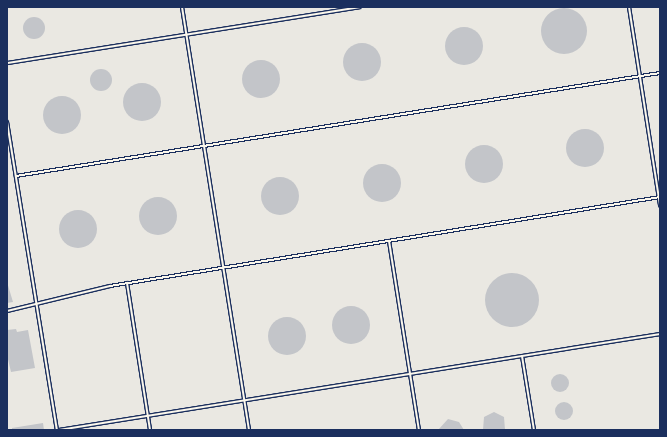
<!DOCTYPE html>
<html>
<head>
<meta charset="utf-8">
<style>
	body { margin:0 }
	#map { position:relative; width:667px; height:437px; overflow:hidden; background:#fbf7ec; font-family:"Patrick Hand",sans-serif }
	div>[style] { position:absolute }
	.built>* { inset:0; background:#eae8e2 }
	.building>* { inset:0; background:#c3c5c9 }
	.round { border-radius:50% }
	.roads { filter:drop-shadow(1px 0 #1b2f5e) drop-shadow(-1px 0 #1b2f5e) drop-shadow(0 1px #1b2f5e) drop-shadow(0 -1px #1b2f5e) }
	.service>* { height:2px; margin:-1px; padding:0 1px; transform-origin:1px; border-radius:1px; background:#fbf7ec }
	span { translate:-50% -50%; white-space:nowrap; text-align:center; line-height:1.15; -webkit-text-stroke:3.5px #fbf7ec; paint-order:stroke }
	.frame { position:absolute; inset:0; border:8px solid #1b2f5e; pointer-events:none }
</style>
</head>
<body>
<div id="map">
	<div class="built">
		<i style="clip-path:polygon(7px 7px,660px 7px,660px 430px,7px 430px)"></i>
	</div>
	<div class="building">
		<i class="round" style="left:541px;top:8px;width:46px;height:46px"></i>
		<i class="round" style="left:23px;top:17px;width:22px;height:22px"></i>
		<i class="round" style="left:445px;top:27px;width:38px;height:38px"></i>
		<i class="round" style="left:343px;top:43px;width:38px;height:38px"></i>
		<i class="round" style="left:242px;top:60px;width:38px;height:38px"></i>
		<i class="round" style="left:90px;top:69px;width:22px;height:22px"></i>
		<i class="round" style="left:123px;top:83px;width:38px;height:38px"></i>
		<i class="round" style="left:43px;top:96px;width:38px;height:38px"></i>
		<i class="round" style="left:566px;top:129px;width:38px;height:38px"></i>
		<i class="round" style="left:465px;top:145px;width:38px;height:38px"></i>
		<i class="round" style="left:363px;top:164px;width:38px;height:38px"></i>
		<i class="round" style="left:261px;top:177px;width:38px;height:38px"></i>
		<i class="round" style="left:139px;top:197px;width:38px;height:38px"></i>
		<i class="round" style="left:59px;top:210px;width:38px;height:38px"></i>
		<i class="round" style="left:485px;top:273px;width:54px;height:54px"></i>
		<i style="clip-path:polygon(7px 282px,13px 302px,7px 303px)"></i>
		<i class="round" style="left:332px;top:306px;width:38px;height:38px"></i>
		<i class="round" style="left:268px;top:317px;width:38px;height:38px"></i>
		<i style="clip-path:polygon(16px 329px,17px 332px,28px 330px,35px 368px,11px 372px,7px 355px,7px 330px)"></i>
		<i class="round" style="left:551px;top:374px;width:18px;height:18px"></i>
		<i class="round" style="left:555px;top:402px;width:18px;height:18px"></i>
		<i style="clip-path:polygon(494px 412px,504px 417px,505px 430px,483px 430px,484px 417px)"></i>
		<i style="clip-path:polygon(448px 419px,459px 422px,464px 430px,438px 430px)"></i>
		<i style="clip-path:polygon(43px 423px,44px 430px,12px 430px,12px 428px)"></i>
	</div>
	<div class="roads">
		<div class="service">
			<i style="left:182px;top:7px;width:428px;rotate:81deg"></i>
			<i style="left:629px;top:7px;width:201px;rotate:81.1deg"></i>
			<i style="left:7px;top:63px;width:357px;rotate:-9deg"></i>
			<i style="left:7px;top:122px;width:312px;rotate:80.8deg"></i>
			<i style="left:16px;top:176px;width:652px;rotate:-9.09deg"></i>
			<i style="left:389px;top:241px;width:191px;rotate:81deg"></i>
			<i style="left:127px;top:283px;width:149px;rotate:81.1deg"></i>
			<i style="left:7px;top:311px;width:106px;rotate:-13.6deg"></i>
			<i style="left:110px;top:286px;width:557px;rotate:-9.19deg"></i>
			<i style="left:522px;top:356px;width:75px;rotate:80.8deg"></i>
			<i style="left:59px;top:430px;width:609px;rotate:-9.08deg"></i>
		</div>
	</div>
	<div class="frame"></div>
</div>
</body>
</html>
